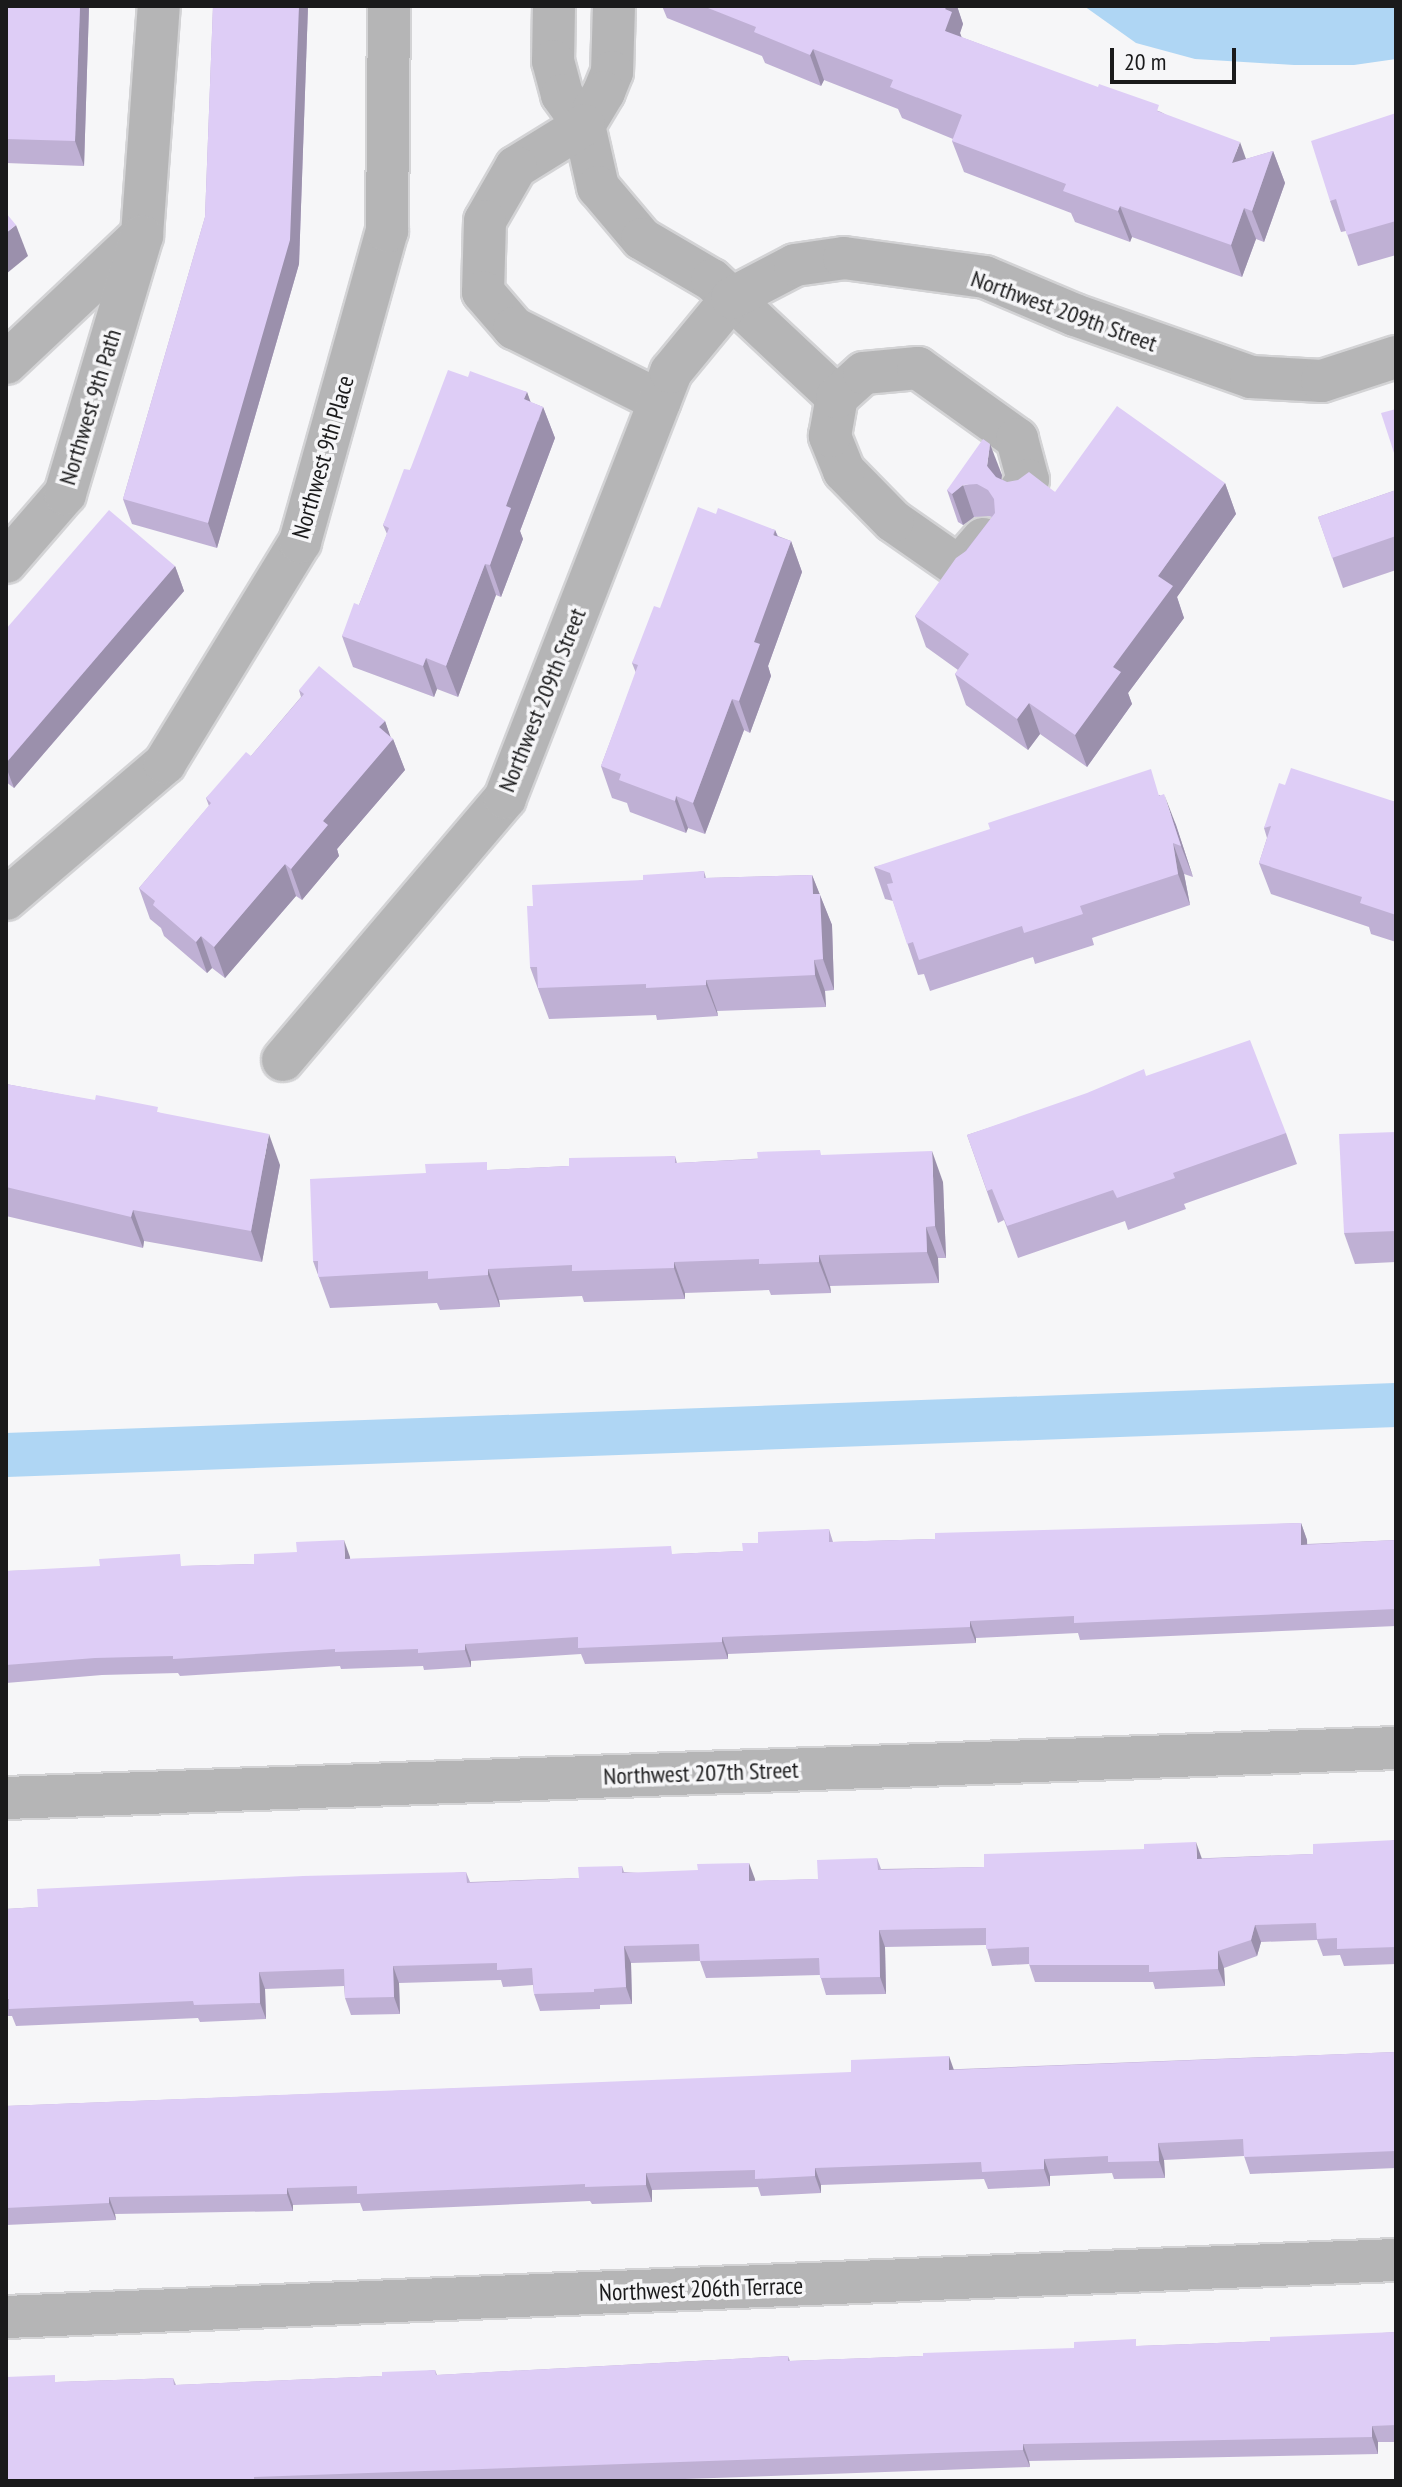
<!DOCTYPE html>
<html>
<head>
<meta charset="utf-8">
<style>
	body { margin:0 }
	#map { position:relative; width:1402px; height:2487px; overflow:hidden; background:#f6f6f8; font-family:"PT Sans Narrow",sans-serif }
	div>[style] { position:absolute }
	.water>* { inset:0; background:#afd6f4 }
	.canal>* { height:44px; margin:-22px; padding:0 22px; transform-origin:22px; border-radius:22px; background:#afd6f4 }
	.roads { filter:drop-shadow(2px 0 #d3d3d5) drop-shadow(-2px 0 #d3d3d5) drop-shadow(0 2px #d3d3d5) drop-shadow(0 -2px #d3d3d5) }
	.minor>* { height:42px; margin:-21px; padding:0 21px; transform-origin:21px; border-radius:21px; background:#b5b5b6 }
	.wall>* { inset:0; background:#bfb0d4 }
	.shaded-wall>* { inset:0; background:#9b90ac }
	.building>* { inset:0; background:#decdf6 }
	span { translate:-50% -50%; white-space:nowrap; text-align:center; line-height:1.15; -webkit-text-stroke:7px #f6f6f8; paint-order:stroke }
	.street-label { font-size:24px; color:#1a1a1b }
	.frame { position:absolute; inset:0; border:8px solid #1a1a1b; pointer-events:none }
	.scale { position:absolute; left:1110px; top:48px; width:126px; height:36px; box-sizing:border-box; border:4px solid #1a1a1b; border-top:0; padding-left:10px; font-size:24px; line-height:28px; white-space:nowrap; color:#1a1a1b; -webkit-text-stroke:6px #f6f6f8; paint-order:stroke }
</style>
</head>
<body>
<div id="map">
	<div class="water">
		<i style="clip-path:polygon(1084px 6px,1396px 6px,1396px 59px,1354px 65px,1294px 65px,1195px 59px,1136px 43px)"></i>
	</div>
	<div class="canal">
		<i style="left:6px;top:1455px;width:1391px;rotate:-2.06deg"></i>
	</div>
	<div class="roads">
		<div class="minor">
			<i style="left:554px;top:6px;width:55px;rotate:91deg"></i>
			<i style="left:553px;top:61px;width:35px;rotate:75deg"></i>
			<i style="left:562px;top:95px;width:37px;rotate:54deg"></i>
			<i style="left:584px;top:125px;width:64px;rotate:77.3deg"></i>
			<i style="left:598px;top:187px;width:68px;rotate:49.8deg"></i>
			<i style="left:642px;top:239px;width:81px;rotate:30.4deg"></i>
			<i style="left:712px;top:280px;width:171px;rotate:43.1deg"></i>
			<i style="left:614px;top:6px;width:66px;rotate:91.7deg"></i>
			<i style="left:612px;top:72px;width:22px;rotate:112deg"></i>
			<i style="left:604px;top:92px;width:39px;rotate:121deg"></i>
			<i style="left:584px;top:125px;width:80px;rotate:148.3deg"></i>
			<i style="left:516px;top:167px;width:62px;rotate:119.9deg"></i>
			<i style="left:485px;top:221px;width:71px;rotate:91.6deg"></i>
			<i style="left:483px;top:292px;width:48px;rotate:49.3deg"></i>
			<i style="left:514px;top:328px;width:163px;rotate:26.6deg"></i>
			<i style="left:6px;top:363px;width:187px;rotate:-43.3deg"></i>
			<i style="left:142px;top:235px;width:230px;rotate:-85.8deg"></i>
			<i style="left:983px;top:539px;width:37px;rotate:131deg"></i>
			<i style="left:959px;top:567px;width:80px;rotate:-145.1deg"></i>
			<i style="left:893px;top:521px;width:70px;rotate:-134.4deg"></i>
			<i style="left:844px;top:471px;width:38px;rotate:-112deg"></i>
			<i style="left:830px;top:436px;width:40px;rotate:-80deg"></i>
			<i style="left:837px;top:397px;width:36px;rotate:-42deg"></i>
			<i style="left:864px;top:373px;width:54px;rotate:-5.3deg"></i>
			<i style="left:918px;top:368px;width:122px;rotate:35.6deg"></i>
			<i style="left:1017px;top:439px;width:42px;rotate:75deg"></i>
			<i style="left:1028px;top:480px;width:11px;rotate:128deg"></i>
			<i style="left:6px;top:562px;width:90px;rotate:-49.1deg"></i>
			<i style="left:65px;top:494px;width:269px;rotate:-73.4deg"></i>
			<i style="left:6px;top:899px;width:209px;rotate:-40.5deg"></i>
			<i style="left:165px;top:763px;width:259px;rotate:-58.6deg"></i>
			<i style="left:300px;top:542px;width:323px;rotate:-74.4deg"></i>
			<i style="left:387px;top:231px;width:225px;rotate:-89.5deg"></i>
			<i style="left:283px;top:1060px;width:343px;rotate:-49.7deg"></i>
			<i style="left:505px;top:798px;width:457px;rotate:-68.7deg"></i>
			<i style="left:671px;top:372px;width:96px;rotate:-50.5deg"></i>
			<i style="left:732px;top:298px;width:71px;rotate:-27.6deg"></i>
			<i style="left:795px;top:265px;width:49px;rotate:-8.1deg"></i>
			<i style="left:844px;top:258px;width:142px;rotate:7.7deg"></i>
			<i style="left:985px;top:277px;width:98px;rotate:22.9deg"></i>
			<i style="left:1075px;top:315px;width:187px;rotate:19.4deg"></i>
			<i style="left:1251px;top:377px;width:71px;rotate:3.2deg"></i>
			<i style="left:1322px;top:381px;width:78px;rotate:-18deg"></i>
			<i style="left:6px;top:1798px;width:1391px;rotate:-2.06deg"></i>
			<i style="left:6px;top:2317px;width:1391px;rotate:-2.35deg"></i>
		</div>
	</div>
	<div class="wall">
		<i style="clip-path:polygon(6px 6px,89px 6px,84px 166px,6px 163px)"></i>
		<i style="clip-path:polygon(213px 6px,308px 6px,299px 264px,217px 548px,132px 524px,123px 499px,205px 217px)"></i>
		<i style="clip-path:polygon(662px 6px,957px 6px,963px 24px,960px 33px,961px 37px,1161px 112px,1246px 159px,1273px 151px,1285px 183px,1264px 242px,1256px 239px,1242px 277px,1132px 237px,1130px 242px,1075px 222px,1071px 213px,964px 172px,952px 141px,953px 139px,902px 118px,898px 109px,824px 80px,821px 86px,765px 63px,762px 56px,667px 18px)"></i>
		<i style="clip-path:polygon(1396px 113px,1396px 255px,1358px 266px,1346px 231px,1341px 232px,1330px 201px)"></i>
		<i style="clip-path:polygon(468px 377px,527px 392px,530px 402px,543px 407px,555px 438px,520px 531px,523px 539px,501px 597px,496px 595px,458px 697px,437px 689px,434px 697px,353px 667px,342px 636px,359px 605px,387px 534px,383px 525px,410px 470px)"></i>
		<i style="clip-path:polygon(1002px 475px,1001px 479px,1007px 482px,1055px 492px,1225px 483px,1236px 514px,1177px 597px,1184px 618px,1128px 693px,1132px 704px,1087px 767px,1040px 734px,1028px 750px,966px 705px,955px 674px,958px 670px,926px 647px,915px 616px,992px 517px,988px 516px,974px 517px,963px 525px,958px 522px,947px 490px)"></i>
		<i style="clip-path:polygon(1396px 490px,1396px 570px,1343px 588px,1318px 517px)"></i>
		<i style="clip-path:polygon(716px 514px,775px 530px,778px 536px,791px 541px,802px 572px,768px 666px,771px 676px,750px 733px,744px 730px,705px 834px,688px 828px,686px 833px,630px 812px,627px 803px,612px 798px,601px 766px,636px 673px,632px 663px)"></i>
		<i style="clip-path:polygon(175px 566px,184px 591px,14px 788px,6px 782px,6px 629px)"></i>
		<i style="clip-path:polygon(299px 690px,385px 721px,390px 737px,393px 739px,405px 770px,337px 849px,339px 856px,302px 900px,296px 896px,225px 978px,212px 968px,207px 973px,164px 936px,161px 928px,150px 919px,139px 888px,209px 806px,206px 798px,251px 756px,301px 697px)"></i>
		<i style="clip-path:polygon(1285px 785px,1396px 802px,1396px 801px,1396px 942px,1371px 934px,1369px 927px,1271px 894px,1259px 863px,1267px 838px,1264px 828px)"></i>
		<i style="clip-path:polygon(1160px 795px,1176px 825px,1193px 877px,1184px 874px,1190px 905px,1092px 938px,1094px 945px,1035px 964px,1033px 957px,930px 991px,924px 974px,918px 975px,893px 901px,885px 899px,874px 867px)"></i>
		<i style="clip-path:polygon(704px 871px,706px 878px,812px 875px,832px 925px,834px 990px,825px 991px,826px 1007px,717px 1011px,718px 1016px,657px 1020px,656px 1015px,549px 1019px,530px 967px,533px 906px,643px 880px)"></i>
		<i style="clip-path:polygon(1146px 1076px,1286px 1133px,1297px 1164px,1184px 1204px,1186px 1209px,1128px 1230px,1125px 1221px,1018px 1258px,1004px 1220px,998px 1223px,967px 1135px)"></i>
		<i style="clip-path:polygon(6px 1084px,160px 1113px,280px 1165px,262px 1262px,144px 1241px,143px 1248px,6px 1216px)"></i>
		<i style="clip-path:polygon(1396px 1132px,1396px 1262px,1355px 1264px,1344px 1233px)"></i>
		<i style="clip-path:polygon(822px 1155px,943px 1182px,946px 1258px,938px 1258px,939px 1283px,830px 1286px,831px 1293px,771px 1295px,769px 1290px,685px 1293px,685px 1299px,584px 1302px,582px 1296px,499px 1300px,500px 1307px,440px 1310px,437px 1303px,330px 1308px,313px 1261px,489px 1170px,569px 1166px,675px 1156px,677px 1163px)"></i>
		<i style="clip-path:polygon(1301px 1523px,1307px 1540px,1307px 1544px,1396px 1540px,1396px 1626px,1080px 1640px,1078px 1633px,976px 1638px,976px 1643px,728px 1654px,728px 1659px,585px 1664px,581px 1654px,471px 1661px,471px 1667px,424px 1670px,423px 1666px,341px 1669px,340px 1666px,180px 1676px,178px 1673px,102px 1675px,6px 1683px,6px 1571px,254px 1564px,350px 1557px,350px 1559px,674px 1554px,743px 1551px,758px 1543px,829px 1529px,833px 1542px,935px 1539px)"></i>
		<i style="clip-path:polygon(1396px 1840px,1396px 1964px,1344px 1966px,1340px 1955px,1323px 1956px,1317px 1940px,1261px 1942px,1257px 1956px,1224px 1968px,1225px 1986px,1155px 1989px,1153px 1982px,1035px 1982px,1029px 1964px,992px 1966px,986px 1945px,885px 1947px,886px 1994px,826px 1995px,820px 1975px,706px 1978px,700px 1961px,631px 1963px,632px 2004px,600px 2005px,600px 2009px,540px 2011px,534px 1994px,533px 1985px,503px 1987px,501px 1980px,399px 1983px,400px 2014px,351px 2015px,345px 1998px,344px 1986px,265px 1989px,266px 2019px,200px 2022px,198px 2018px,16px 2026px,12px 2016px,6px 2016px,6px 1909px,38px 1907px,466px 1872px,470px 1882px,579px 1878px,622px 1866px,624px 1872px,755px 1881px,818px 1879px,877px 1858px,881px 1869px,984px 1867px,1313px 1854px)"></i>
		<i style="clip-path:polygon(1396px 2052px,1396px 2168px,1250px 2174px,1244px 2156px,1164px 2160px,1165px 2178px,1114px 2179px,1112px 2173px,1050px 2176px,1050px 2186px,988px 2189px,984px 2179px,821px 2185px,821px 2193px,761px 2196px,758px 2187px,652px 2190px,652px 2202px,592px 2204px,590px 2201px,363px 2211px,360px 2203px,293px 2205px,293px 2211px,115px 2214px,116px 2220px,6px 2225px,6px 2106px)"></i>
		<i style="clip-path:polygon(1396px 2332px,1396px 2442px,1378px 2442px,1378px 2454px,1029px 2461px,1030px 2467px,628px 2481px,6px 2481px,57px 2382px,173px 2378px,176px 2385px,382px 2376px,435px 2370px,437px 2375px,788px 2356px,790px 2361px,923px 2356px,1138px 2346px,1270px 2341px)"></i>
	</div>
	<div class="shaded-wall">
		<i style="clip-path:polygon(80px 6px,89px 6px,84px 166px,75px 141px)"></i>
		<i style="clip-path:polygon(299px 6px,308px 6px,299px 264px,217px 548px,208px 523px)"></i>
		<i style="clip-path:polygon(947px 6px,957px 6px,963px 24px,960px 33px,964px 43px,945px 31px,945px 9px)"></i>
		<i style="clip-path:polygon(813px 49px,824px 80px,821px 86px,810px 55px)"></i>
		<i style="clip-path:polygon(1240px 142px,1251px 173px,1232px 163px)"></i>
		<i style="clip-path:polygon(1273px 151px,1285px 183px,1264px 242px,1252px 211px)"></i>
		<i style="clip-path:polygon(1120px 206px,1132px 237px,1130px 242px,1118px 211px)"></i>
		<i style="clip-path:polygon(1244px 208px,1256px 239px,1242px 277px,1231px 245px)"></i>
		<i style="clip-path:polygon(16px 225px,28px 256px,6px 274px,6px 233px)"></i>
		<i style="clip-path:polygon(527px 392px,538px 422px,543px 407px,555px 438px,520px 531px,523px 539px,501px 597px,490px 565px,506px 506px,524px 399px)"></i>
		<i style="clip-path:polygon(990px 444px,1002px 475px,999px 497px,987px 466px)"></i>
		<i style="clip-path:polygon(1225px 483px,1236px 514px,1177px 597px,1184px 618px,1128px 693px,1132px 704px,1087px 767px,1075px 735px,1113px 667px,1158px 576px)"></i>
		<i style="clip-path:polygon(963px 485px,974px 517px,963px 525px,952px 494px)"></i>
		<i style="clip-path:polygon(775px 530px,785px 557px,791px 541px,802px 572px,768px 666px,771px 676px,750px 733px,739px 701px,754px 642px)"></i>
		<i style="clip-path:polygon(485px 564px,496px 595px,458px 697px,446px 666px)"></i>
		<i style="clip-path:polygon(175px 566px,184px 591px,14px 788px,6px 767px,6px 763px)"></i>
		<i style="clip-path:polygon(426px 658px,437px 689px,434px 697px,423px 666px)"></i>
		<i style="clip-path:polygon(732px 699px,744px 730px,705px 834px,693px 803px)"></i>
		<i style="clip-path:polygon(1029px 703px,1040px 734px,1028px 750px,1017px 719px)"></i>
		<i style="clip-path:polygon(385px 721px,392px 741px,393px 739px,405px 770px,337px 849px,339px 856px,302px 900px,291px 869px,323px 821px,379px 727px)"></i>
		<i style="clip-path:polygon(1164px 794px,1176px 825px,1193px 877px,1181px 846px)"></i>
		<i style="clip-path:polygon(676px 796px,688px 828px,686px 833px,675px 801px)"></i>
		<i style="clip-path:polygon(1173px 843px,1184px 874px,1190px 905px,1178px 874px)"></i>
		<i style="clip-path:polygon(285px 864px,296px 896px,225px 978px,214px 947px)"></i>
		<i style="clip-path:polygon(812px 875px,832px 925px,834px 990px,823px 959px,813px 894px)"></i>
		<i style="clip-path:polygon(201px 936px,212px 968px,207px 973px,196px 942px)"></i>
		<i style="clip-path:polygon(814px 960px,825px 991px,826px 1007px,815px 975px)"></i>
		<i style="clip-path:polygon(706px 980px,717px 1011px,718px 1016px,706px 985px)"></i>
		<i style="clip-path:polygon(269px 1134px,280px 1165px,262px 1262px,251px 1231px)"></i>
		<i style="clip-path:polygon(932px 1151px,943px 1182px,946px 1258px,935px 1226px)"></i>
		<i style="clip-path:polygon(133px 1210px,144px 1241px,143px 1248px,131px 1217px)"></i>
		<i style="clip-path:polygon(926px 1227px,938px 1258px,939px 1283px,927px 1252px)"></i>
		<i style="clip-path:polygon(819px 1255px,830px 1286px,831px 1293px,819px 1262px)"></i>
		<i style="clip-path:polygon(674px 1262px,685px 1293px,685px 1299px,674px 1268px)"></i>
		<i style="clip-path:polygon(488px 1269px,499px 1300px,500px 1307px,488px 1275px)"></i>
		<i style="clip-path:polygon(1301px 1523px,1307px 1540px,1308px 1562px,1301px 1545px)"></i>
		<i style="clip-path:polygon(344px 1540px,350px 1557px,351px 1576px,345px 1559px)"></i>
		<i style="clip-path:polygon(970px 1621px,976px 1638px,976px 1643px,970px 1627px)"></i>
		<i style="clip-path:polygon(722px 1637px,728px 1654px,728px 1659px,722px 1642px)"></i>
		<i style="clip-path:polygon(465px 1644px,471px 1661px,471px 1667px,465px 1650px)"></i>
		<i style="clip-path:polygon(1196px 1842px,1202px 1859px,1197px 1859px)"></i>
		<i style="clip-path:polygon(749px 1863px,755px 1879px,756px 1898px,749px 1881px)"></i>
		<i style="clip-path:polygon(1255px 1925px,1261px 1942px,1257px 1956px,1251px 1940px)"></i>
		<i style="clip-path:polygon(879px 1930px,885px 1947px,886px 1994px,880px 1977px)"></i>
		<i style="clip-path:polygon(624px 1946px,631px 1963px,632px 2004px,626px 1987px)"></i>
		<i style="clip-path:polygon(1218px 1951px,1224px 1968px,1225px 1986px,1218px 1969px)"></i>
		<i style="clip-path:polygon(393px 1966px,399px 1983px,400px 2014px,394px 1997px)"></i>
		<i style="clip-path:polygon(259px 1972px,265px 1989px,266px 2019px,260px 2003px)"></i>
		<i style="clip-path:polygon(949px 2056px,955px 2073px,949px 2070px)"></i>
		<i style="clip-path:polygon(1158px 2143px,1164px 2160px,1165px 2178px,1159px 2161px)"></i>
		<i style="clip-path:polygon(1044px 2159px,1050px 2176px,1050px 2186px,1044px 2169px)"></i>
		<i style="clip-path:polygon(815px 2168px,821px 2185px,821px 2193px,815px 2176px)"></i>
		<i style="clip-path:polygon(646px 2173px,652px 2190px,652px 2202px,646px 2185px)"></i>
		<i style="clip-path:polygon(287px 2188px,293px 2205px,293px 2211px,287px 2194px)"></i>
		<i style="clip-path:polygon(109px 2197px,115px 2214px,116px 2220px,109px 2203px)"></i>
		<i style="clip-path:polygon(1372px 2426px,1378px 2442px,1378px 2454px,1372px 2437px)"></i>
		<i style="clip-path:polygon(1023px 2444px,1029px 2461px,1030px 2467px,1023px 2450px)"></i>
	</div>
	<div class="building">
		<i style="clip-path:polygon(6px 6px,80px 6px,75px 141px,6px 139px)"></i>
		<i style="clip-path:polygon(213px 6px,299px 6px,290px 240px,208px 523px,123px 499px,205px 217px)"></i>
		<i style="clip-path:polygon(703px 6px,947px 6px,945px 9px,952px 12px,945px 31px,1098px 87px,1099px 84px,1159px 105px,1157px 111px,1240px 142px,1232px 163px,1273px 151px,1252px 211px,1244px 208px,1231px 245px,1120px 206px,1118px 211px,1063px 191px,1066px 184px,952px 141px,962px 115px,890px 87px,893px 80px,813px 49px,810px 55px,754px 32px,756px 27px)"></i>
		<i style="clip-path:polygon(1396px 113px,1396px 221px,1347px 235px,1336px 199px,1330px 201px,1311px 141px)"></i>
		<i style="clip-path:polygon(6px 213px,16px 225px,6px 233px)"></i>
		<i style="clip-path:polygon(448px 370px,468px 377px,470px 371px,527px 392px,524px 399px,543px 407px,506px 506px,511px 508px,490px 565px,485px 564px,446px 666px,426px 658px,423px 666px,342px 636px,354px 603px,359px 605px,389px 528px,383px 525px,404px 469px,410px 470px)"></i>
		<i style="clip-path:polygon(1117px 406px,1225px 483px,1158px 576px,1173px 586px,1113px 667px,1121px 672px,1075px 735px,1029px 703px,1017px 719px,955px 674px,969px 654px,915px 616px,956px 558px,966px 551px,995px 513px,994px 499px,988px 490px,977px 484px,963px 485px,952px 494px,947px 490px,983px 439px,990px 444px,987px 466px,996px 477px,1007px 482px,1018px 480px,1029px 472px,1055px 492px)"></i>
		<i style="clip-path:polygon(1396px 409px,1396px 459px,1381px 413px)"></i>
		<i style="clip-path:polygon(1396px 490px,1396px 536px,1332px 558px,1318px 517px)"></i>
		<i style="clip-path:polygon(698px 507px,716px 514px,718px 508px,775px 530px,773px 535px,791px 541px,754px 642px,760px 644px,739px 701px,732px 699px,693px 803px,676px 796px,675px 801px,619px 780px,621px 774px,601px 766px,638px 665px,632px 663px,654px 606px,660px 608px)"></i>
		<i style="clip-path:polygon(109px 510px,175px 566px,6px 763px,6px 629px)"></i>
		<i style="clip-path:polygon(319px 666px,385px 721px,379px 727px,393px 739px,323px 821px,328px 825px,291px 869px,285px 864px,214px 947px,201px 936px,196px 942px,153px 905px,155px 901px,139px 888px,211px 803px,206px 798px,246px 752px,251px 756px,304px 694px,299px 690px)"></i>
		<i style="clip-path:polygon(1291px 768px,1396px 802px,1396px 801px,1396px 915px,1360px 903px,1362px 897px,1259px 863px,1271px 826px,1264px 828px,1279px 783px,1285px 785px)"></i>
		<i style="clip-path:polygon(1151px 769px,1159px 796px,1164px 794px,1181px 846px,1173px 843px,1178px 874px,1080px 906px,1083px 914px,1024px 933px,1022px 926px,919px 960px,913px 942px,907px 944px,887px 884px,893px 883px,890px 873px,874px 867px,990px 829px,988px 823px)"></i>
		<i style="clip-path:polygon(704px 871px,704px 878px,812px 875px,813px 894px,820px 894px,823px 959px,814px 960px,815px 975px,706px 980px,706px 985px,646px 988px,646px 984px,538px 988px,537px 967px,530px 967px,527px 906px,533px 906px,532px 885px,643px 880px,643px 875px)"></i>
		<i style="clip-path:polygon(1250px 1040px,1286px 1133px,1173px 1173px,1175px 1178px,1117px 1198px,1113px 1190px,1007px 1226px,992px 1189px,987px 1191px,967px 1135px,1087px 1093px,1144px 1069px,1146px 1076px)"></i>
		<i style="clip-path:polygon(6px 1084px,95px 1100px,96px 1095px,158px 1107px,157px 1112px,269px 1134px,251px 1231px,133px 1210px,131px 1217px,6px 1187px)"></i>
		<i style="clip-path:polygon(1396px 1132px,1396px 1231px,1344px 1233px,1339px 1134px)"></i>
		<i style="clip-path:polygon(820px 1150px,821px 1155px,932px 1151px,935px 1226px,926px 1227px,927px 1252px,819px 1255px,819px 1262px,759px 1264px,759px 1259px,674px 1262px,674px 1268px,572px 1271px,572px 1265px,488px 1269px,488px 1275px,428px 1279px,428px 1271px,318px 1277px,318px 1261px,313px 1261px,310px 1179px,426px 1173px,425px 1164px,487px 1162px,487px 1170px,569px 1166px,569px 1158px,675px 1156px,675px 1163px,758px 1159px,757px 1152px)"></i>
		<i style="clip-path:polygon(1301px 1523px,1301px 1545px,1396px 1540px,1396px 1609px,1074px 1623px,1074px 1616px,970px 1621px,970px 1627px,722px 1637px,722px 1642px,578px 1648px,578px 1637px,465px 1644px,465px 1650px,418px 1653px,418px 1649px,335px 1652px,335px 1649px,173px 1659px,173px 1656px,95px 1658px,6px 1665px,6px 1571px,100px 1566px,99px 1559px,180px 1554px,181px 1566px,254px 1564px,254px 1554px,297px 1552px,296px 1542px,344px 1540px,345px 1559px,671px 1546px,672px 1554px,743px 1551px,742px 1543px,758px 1543px,758px 1532px,829px 1529px,829px 1542px,935px 1539px,935px 1533px)"></i>
		<i style="clip-path:polygon(1396px 1840px,1396px 1947px,1337px 1949px,1337px 1938px,1317px 1939px,1316px 1923px,1255px 1925px,1251px 1940px,1218px 1951px,1218px 1969px,1149px 1972px,1149px 1965px,1029px 1965px,1029px 1947px,986px 1949px,986px 1928px,879px 1930px,880px 1977px,820px 1978px,819px 1958px,700px 1961px,699px 1944px,624px 1946px,626px 1987px,594px 1989px,594px 1992px,534px 1994px,532px 1968px,497px 1970px,497px 1963px,393px 1966px,394px 1997px,345px 1998px,344px 1969px,259px 1972px,260px 2003px,194px 2005px,193px 2001px,9px 2009px,9px 1999px,6px 1999px,6px 1909px,38px 1907px,37px 1889px,303px 1876px,466px 1872px,467px 1883px,579px 1878px,578px 1867px,622px 1866px,622px 1873px,698px 1870px,697px 1864px,749px 1863px,749px 1881px,818px 1879px,817px 1860px,877px 1858px,878px 1870px,984px 1867px,984px 1854px,1144px 1849px,1144px 1844px,1196px 1842px,1197px 1859px,1313px 1854px,1313px 1844px)"></i>
		<i style="clip-path:polygon(1396px 2052px,1396px 2151px,1244px 2157px,1243px 2139px,1158px 2143px,1159px 2161px,1108px 2162px,1108px 2156px,1044px 2159px,1044px 2169px,982px 2172px,981px 2162px,815px 2168px,815px 2176px,755px 2179px,755px 2170px,646px 2173px,646px 2185px,585px 2187px,585px 2184px,357px 2194px,357px 2186px,287px 2188px,287px 2194px,109px 2197px,109px 2203px,6px 2208px,6px 2106px,851px 2072px,851px 2060px,949px 2056px,949px 2070px)"></i>
		<i style="clip-path:polygon(1396px 2332px,1396px 2425px,1372px 2426px,1372px 2437px,1023px 2444px,1023px 2450px,254px 2477px,254px 2481px,152px 2481px,152px 2480px,111px 2481px,6px 2481px,6px 2377px,55px 2375px,55px 2382px,173px 2378px,174px 2385px,382px 2376px,382px 2372px,435px 2370px,436px 2375px,788px 2356px,788px 2361px,923px 2356px,923px 2353px,1074px 2348px,1074px 2342px,1136px 2339px,1136px 2346px,1270px 2341px,1270px 2337px)"></i>
	</div>
	<div class="street-label">
		<span style="left:1064px;top:311px;rotate:20deg">Northwest 209th Street</span>
		<span style="left:90px;top:407px;rotate:-73deg">Northwest 9th Path</span>
		<span style="left:323px;top:457px;rotate:-74deg">Northwest 9th Place</span>
		<span style="left:542px;top:700px;rotate:-68deg">Northwest 209th Street</span>
		<span style="left:701px;top:1773px;rotate:-2deg">Northwest 207th Street</span>
		<span style="left:701px;top:2289px;rotate:-2deg">Northwest 206th Terrace</span>
	</div>
	<div class="frame"></div>
	<div class="scale">20 m</div>
</div>
</body>
</html>
